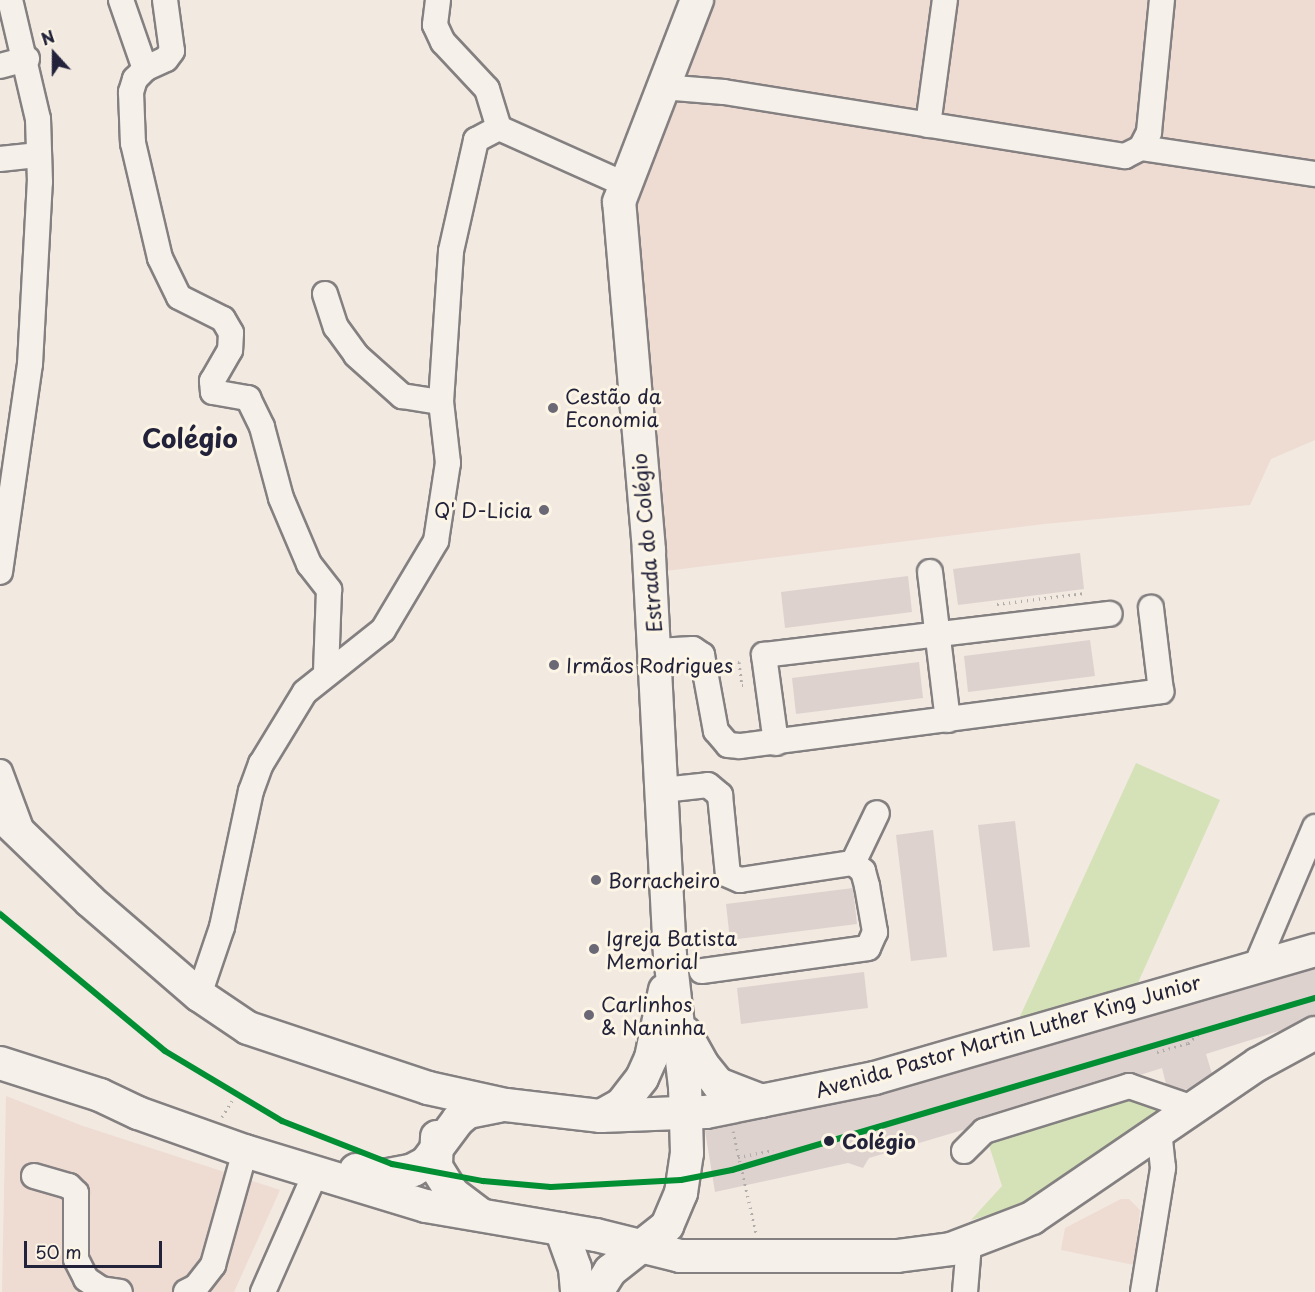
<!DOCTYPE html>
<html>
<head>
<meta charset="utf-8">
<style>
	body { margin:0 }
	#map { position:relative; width:1315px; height:1292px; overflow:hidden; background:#f2e9e1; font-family:"Playpen Sans",sans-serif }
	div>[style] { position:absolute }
	.built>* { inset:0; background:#eedbd2 }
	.green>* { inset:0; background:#d5e2b8 }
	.building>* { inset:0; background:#ded2cf }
	.path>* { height:3px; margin-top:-1.5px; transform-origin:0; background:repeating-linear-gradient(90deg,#b0adab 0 1.5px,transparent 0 6px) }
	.roads { filter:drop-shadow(2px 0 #848081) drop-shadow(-2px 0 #848081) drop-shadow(0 2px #848081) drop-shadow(0 -2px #848081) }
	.minor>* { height:24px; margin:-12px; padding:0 12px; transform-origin:12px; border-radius:12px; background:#f5f1ea }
	.major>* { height:32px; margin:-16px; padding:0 16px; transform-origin:16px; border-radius:16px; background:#f5f1ea }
	.metro-1>* { height:6px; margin:-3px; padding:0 3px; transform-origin:3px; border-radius:3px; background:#028f34 }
	.dots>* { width:16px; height:16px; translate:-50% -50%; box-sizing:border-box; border:3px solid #fcf5e5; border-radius:50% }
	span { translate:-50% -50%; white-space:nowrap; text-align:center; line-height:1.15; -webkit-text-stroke:6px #fcf5e5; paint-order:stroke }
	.poi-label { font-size:20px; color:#22223b }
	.left { translate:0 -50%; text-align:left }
	.right { translate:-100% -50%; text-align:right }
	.street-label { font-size:20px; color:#22223b }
	.stop-label { font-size:20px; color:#22223b; font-weight:700 }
	.district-label { font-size:26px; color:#22223b; font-weight:700 }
	.north { position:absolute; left:24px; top:24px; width:60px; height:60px; -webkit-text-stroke:4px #fcf5e5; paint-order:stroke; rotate:339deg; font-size:16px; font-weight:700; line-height:24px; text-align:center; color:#22223b }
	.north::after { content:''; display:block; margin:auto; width:21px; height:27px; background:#22223b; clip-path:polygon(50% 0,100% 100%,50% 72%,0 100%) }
	.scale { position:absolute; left:24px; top:1241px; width:138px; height:27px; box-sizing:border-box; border:3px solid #22223b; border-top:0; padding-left:8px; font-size:18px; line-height:21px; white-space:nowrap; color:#22223b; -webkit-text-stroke:4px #fcf5e5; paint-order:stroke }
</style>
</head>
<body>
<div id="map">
	<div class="built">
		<i style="clip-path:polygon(707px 0,1315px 0,1315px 440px,1271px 459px,1250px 505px,1044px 524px,665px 571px,624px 209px)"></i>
		<i style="clip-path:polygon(6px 1096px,83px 1126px,280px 1190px,234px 1292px,2px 1292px)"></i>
		<i style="clip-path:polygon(1121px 1199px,1129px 1199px,1140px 1210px,1134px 1265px,1061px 1250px,1065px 1228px)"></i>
	</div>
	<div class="green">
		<i style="clip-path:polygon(1136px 763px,1220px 800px,1132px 996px,1017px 1023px)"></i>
		<i style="clip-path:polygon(1125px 1092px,1167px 1108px,1033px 1197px,1003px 1211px,971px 1220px,1002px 1186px,987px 1139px)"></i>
	</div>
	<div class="building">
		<i style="clip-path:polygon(1080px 553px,1084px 589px,958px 605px,953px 569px)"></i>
		<i style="clip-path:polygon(908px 576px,912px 612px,785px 628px,781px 592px)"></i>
		<i style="clip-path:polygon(1090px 640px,1095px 676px,968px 692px,964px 656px)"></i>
		<i style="clip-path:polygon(919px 662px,923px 698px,796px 714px,792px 678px)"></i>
		<i style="clip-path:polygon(1015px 821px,1030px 947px,993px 951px,978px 825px)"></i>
		<i style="clip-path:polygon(933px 830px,947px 957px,911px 961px,896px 835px)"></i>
		<i style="clip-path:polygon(853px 888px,857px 924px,730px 940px,726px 904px)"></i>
		<i style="clip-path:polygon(1315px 969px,1315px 1015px,1282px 1030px,1206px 1054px,1212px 1074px,1193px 1087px,1184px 1090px,1166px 1084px,1162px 1068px,1140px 1075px,1125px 1072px,980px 1117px,966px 1129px,869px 1158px,863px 1168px,848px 1163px,715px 1192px,705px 1131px,880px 1095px)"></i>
		<i style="clip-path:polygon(864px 972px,868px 1008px,741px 1024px,737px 988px)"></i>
	</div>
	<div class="path">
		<i style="left:997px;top:604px;width:89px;rotate:-7.1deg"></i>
		<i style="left:726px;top:663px;width:13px;rotate:-4deg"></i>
		<i style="left:739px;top:662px;width:23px;rotate:83deg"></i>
		<i style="left:742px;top:685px;width:5px"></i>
		<i style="left:1188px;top:1043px;width:16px;rotate:-40deg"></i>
		<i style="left:1157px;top:1052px;width:32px;rotate:-16deg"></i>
		<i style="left:1188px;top:1043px;width:3px;rotate:72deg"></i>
		<i style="left:222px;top:1117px;width:19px;rotate:-58deg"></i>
		<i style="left:733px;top:1131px;width:105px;rotate:77.3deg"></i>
		<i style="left:738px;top:1157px;width:36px;rotate:-11deg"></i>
	</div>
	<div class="roads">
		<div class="minor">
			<i style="left:121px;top:0;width:73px;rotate:70.8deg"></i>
			<i style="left:165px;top:0;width:51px;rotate:82.2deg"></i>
			<i style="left:172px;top:51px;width:10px;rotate:127deg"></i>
			<i style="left:166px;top:59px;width:23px;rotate:155deg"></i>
			<i style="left:145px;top:69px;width:14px;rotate:135deg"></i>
			<i style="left:135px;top:79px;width:14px;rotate:107deg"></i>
			<i style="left:131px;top:92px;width:51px;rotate:87.8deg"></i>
			<i style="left:133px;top:143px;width:118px;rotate:76.8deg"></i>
			<i style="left:160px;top:258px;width:43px;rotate:64deg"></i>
			<i style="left:179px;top:297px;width:49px;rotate:26.6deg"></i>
			<i style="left:223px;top:319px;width:16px;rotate:60deg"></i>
			<i style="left:231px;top:333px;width:17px;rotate:93deg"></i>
			<i style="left:230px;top:350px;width:36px;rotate:120deg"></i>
			<i style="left:212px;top:381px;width:11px;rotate:85deg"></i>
			<i style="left:213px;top:392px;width:36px;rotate:10deg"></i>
			<i style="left:248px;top:398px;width:32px;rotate:64deg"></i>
			<i style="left:262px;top:427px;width:73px;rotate:75deg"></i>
			<i style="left:281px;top:498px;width:72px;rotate:67deg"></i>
			<i style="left:309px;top:564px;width:33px;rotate:52deg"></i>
			<i style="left:329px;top:590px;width:82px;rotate:92.1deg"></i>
			<i style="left:438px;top:0;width:25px;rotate:97deg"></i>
			<i style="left:435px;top:25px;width:19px;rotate:65deg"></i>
			<i style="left:443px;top:42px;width:64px;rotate:46.9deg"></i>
			<i style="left:487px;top:89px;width:41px;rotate:72.9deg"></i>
			<i style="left:499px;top:128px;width:137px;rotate:24.1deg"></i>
			<i style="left:0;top:66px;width:28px;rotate:-15deg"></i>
			<i style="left:662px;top:87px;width:62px;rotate:4.6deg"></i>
			<i style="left:724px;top:92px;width:406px;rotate:9.1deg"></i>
			<i style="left:1125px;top:156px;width:18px;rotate:-27deg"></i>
			<i style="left:1141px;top:148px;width:18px;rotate:-63deg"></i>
			<i style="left:1149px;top:132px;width:133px;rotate:-84.4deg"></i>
			<i style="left:928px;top:125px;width:126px;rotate:-82.3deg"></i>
			<i style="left:1141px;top:148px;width:176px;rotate:8.5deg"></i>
			<i style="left:0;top:159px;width:39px;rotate:-6deg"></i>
			<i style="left:325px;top:294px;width:35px;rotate:72deg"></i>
			<i style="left:336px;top:327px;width:34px;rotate:54deg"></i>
			<i style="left:356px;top:355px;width:62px;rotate:41.7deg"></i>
			<i style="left:402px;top:396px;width:39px;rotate:9deg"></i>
			<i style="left:0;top:572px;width:210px;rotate:-81.8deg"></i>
			<i style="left:30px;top:364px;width:182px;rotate:-86.9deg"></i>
			<i style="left:40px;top:182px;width:63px;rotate:-91.8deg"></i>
			<i style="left:38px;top:119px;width:122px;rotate:-103.2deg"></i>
			<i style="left:930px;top:572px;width:149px;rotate:83.1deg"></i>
			<i style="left:656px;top:651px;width:37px;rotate:-3deg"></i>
			<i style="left:693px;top:649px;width:11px;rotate:34deg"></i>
			<i style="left:702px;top:655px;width:77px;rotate:79.6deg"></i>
			<i style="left:716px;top:731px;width:18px;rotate:49deg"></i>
			<i style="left:728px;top:745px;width:12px;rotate:5deg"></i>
			<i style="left:740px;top:746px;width:425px;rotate:-7.4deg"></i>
			<i style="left:1161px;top:691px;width:84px;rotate:-96.9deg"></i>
			<i style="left:776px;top:743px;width:89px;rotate:-97.8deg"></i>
			<i style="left:764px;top:655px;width:348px;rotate:-6.8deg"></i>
			<i style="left:0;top:772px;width:63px;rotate:69.6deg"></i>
			<i style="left:663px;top:790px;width:45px;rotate:-6.3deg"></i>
			<i style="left:708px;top:785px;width:16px;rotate:40deg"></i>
			<i style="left:720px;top:795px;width:80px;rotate:84.3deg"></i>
			<i style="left:728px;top:875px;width:13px;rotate:23deg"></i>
			<i style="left:740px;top:880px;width:114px;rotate:-8.6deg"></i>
			<i style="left:853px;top:863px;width:13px;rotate:39deg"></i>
			<i style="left:863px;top:871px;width:16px;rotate:75deg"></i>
			<i style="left:867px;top:886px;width:47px;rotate:80.1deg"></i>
			<i style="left:875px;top:932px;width:17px;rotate:114deg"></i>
			<i style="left:868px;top:948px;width:168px;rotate:172.1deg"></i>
			<i style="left:853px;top:863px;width:55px;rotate:-64.4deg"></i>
			<i style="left:1256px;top:966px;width:151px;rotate:-67deg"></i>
			<i style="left:199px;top:995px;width:72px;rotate:-71.3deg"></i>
			<i style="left:222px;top:927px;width:139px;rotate:-78deg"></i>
			<i style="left:251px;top:791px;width:29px;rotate:-70deg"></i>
			<i style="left:261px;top:764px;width:84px;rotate:-58.6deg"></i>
			<i style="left:305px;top:692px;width:100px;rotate:-38.5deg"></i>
			<i style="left:383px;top:630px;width:104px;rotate:-59.2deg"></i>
			<i style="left:436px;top:541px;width:79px;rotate:-81.3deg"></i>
			<i style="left:448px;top:463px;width:61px;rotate:-96.5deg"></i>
			<i style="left:441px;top:402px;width:151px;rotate:-86.2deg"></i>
			<i style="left:451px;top:251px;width:114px;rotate:-77.3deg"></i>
			<i style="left:476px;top:140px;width:26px;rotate:-28deg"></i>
			<i style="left:964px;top:1151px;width:28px;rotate:-45deg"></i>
			<i style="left:984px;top:1131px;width:152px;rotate:-17.2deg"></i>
			<i style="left:1129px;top:1086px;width:68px;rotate:19deg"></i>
			<i style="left:34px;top:1176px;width:36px;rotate:16deg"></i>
			<i style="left:69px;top:1186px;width:10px;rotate:45deg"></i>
			<i style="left:76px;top:1193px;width:66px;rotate:90deg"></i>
			<i style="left:76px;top:1259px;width:22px;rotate:63deg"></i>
			<i style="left:86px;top:1279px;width:18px;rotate:34deg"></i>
			<i style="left:101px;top:1289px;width:19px;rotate:9deg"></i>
			<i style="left:186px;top:1292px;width:11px;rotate:-27deg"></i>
			<i style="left:196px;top:1287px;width:28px;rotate:-52deg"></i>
			<i style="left:213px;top:1265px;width:118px;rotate:-74.3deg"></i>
			<i style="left:263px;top:1292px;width:129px;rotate:-66.2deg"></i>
			<i style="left:965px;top:1292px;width:48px;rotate:-85.2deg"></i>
			<i style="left:1143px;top:1292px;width:126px;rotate:-80.8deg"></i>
			<i style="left:1163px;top:1168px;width:37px;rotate:-96deg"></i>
		</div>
		<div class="major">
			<i style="left:0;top:814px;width:125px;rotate:44deg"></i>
			<i style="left:90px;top:901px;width:144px;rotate:40.8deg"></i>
			<i style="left:199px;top:995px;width:59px;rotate:34deg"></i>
			<i style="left:248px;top:1028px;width:190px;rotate:18.4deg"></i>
			<i style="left:428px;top:1088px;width:80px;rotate:12.3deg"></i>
			<i style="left:506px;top:1105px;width:96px;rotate:6.6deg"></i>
			<i style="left:601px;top:1116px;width:105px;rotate:-2.2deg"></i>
			<i style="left:706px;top:1112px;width:172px;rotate:-11.4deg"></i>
			<i style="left:875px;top:1078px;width:458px;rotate:-16.2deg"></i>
			<i style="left:685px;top:1033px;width:35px;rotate:61deg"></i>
			<i style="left:702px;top:1064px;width:26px;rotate:51deg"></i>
			<i style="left:718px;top:1084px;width:47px;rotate:21.1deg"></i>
			<i style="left:0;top:1063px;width:105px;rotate:17.7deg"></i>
			<i style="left:100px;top:1095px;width:42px;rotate:25.3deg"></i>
			<i style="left:138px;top:1113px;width:114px;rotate:19.6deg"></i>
			<i style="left:245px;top:1151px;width:189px;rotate:16.9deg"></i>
			<i style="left:426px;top:1206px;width:172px;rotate:9.7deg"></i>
			<i style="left:596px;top:1235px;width:87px;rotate:14deg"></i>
			<i style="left:680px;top:1256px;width:217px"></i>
			<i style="left:897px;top:1256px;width:54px;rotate:-7.4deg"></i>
			<i style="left:951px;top:1249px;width:87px;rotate:-20.9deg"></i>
			<i style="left:1032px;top:1218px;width:273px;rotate:-34.3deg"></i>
			<i style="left:1258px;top:1064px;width:65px;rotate:-28.5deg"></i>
			<i style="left:601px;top:1116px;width:23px;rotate:-29deg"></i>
			<i style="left:621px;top:1105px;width:34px;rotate:-52deg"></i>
			<i style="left:642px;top:1078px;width:22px;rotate:-66deg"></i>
			<i style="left:651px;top:1058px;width:69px;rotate:-78.4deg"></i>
			<i style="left:437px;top:1137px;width:30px;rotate:92deg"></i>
			<i style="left:436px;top:1167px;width:31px;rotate:58deg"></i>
			<i style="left:452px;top:1193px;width:36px;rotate:37deg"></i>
			<i style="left:356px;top:1170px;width:28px;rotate:13deg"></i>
			<i style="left:383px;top:1176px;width:31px;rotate:-11deg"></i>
			<i style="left:413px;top:1170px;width:15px;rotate:-28deg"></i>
			<i style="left:426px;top:1163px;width:54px;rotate:-53.3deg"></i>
			<i style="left:458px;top:1120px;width:13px;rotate:-39deg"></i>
			<i style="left:468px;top:1112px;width:32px;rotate:-11deg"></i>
			<i style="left:561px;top:1229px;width:41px;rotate:70.3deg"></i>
			<i style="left:575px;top:1268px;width:24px;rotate:85deg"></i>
			<i style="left:597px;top:1292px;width:25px;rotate:-58deg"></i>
			<i style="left:610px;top:1271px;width:73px;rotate:-38.3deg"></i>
			<i style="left:667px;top:1226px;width:36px;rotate:-67deg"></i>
			<i style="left:681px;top:1193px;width:40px;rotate:-81.5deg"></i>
			<i style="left:687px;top:1153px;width:66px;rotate:-91.7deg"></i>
			<i style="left:685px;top:1087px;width:132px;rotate:-96.5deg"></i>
			<i style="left:670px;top:956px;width:407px;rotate:-93deg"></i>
			<i style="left:649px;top:550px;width:349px;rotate:-94.9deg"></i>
			<i style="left:619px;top:202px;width:217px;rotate:-68.9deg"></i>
		</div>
	</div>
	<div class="metro-1">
		<i style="left:0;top:914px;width:214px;rotate:39.7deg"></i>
		<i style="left:165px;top:1051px;width:136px;rotate:30.9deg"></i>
		<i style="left:282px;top:1121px;width:118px;rotate:21.4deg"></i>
		<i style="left:392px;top:1164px;width:93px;rotate:10.6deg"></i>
		<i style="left:483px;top:1181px;width:68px;rotate:5deg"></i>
		<i style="left:551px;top:1187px;width:130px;rotate:-3.1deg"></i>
		<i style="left:681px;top:1180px;width:52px;rotate:-11.1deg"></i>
		<i style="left:732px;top:1170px;width:608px;rotate:-16.44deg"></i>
	</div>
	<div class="dots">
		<i style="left:553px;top:408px;background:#6b6875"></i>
		<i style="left:544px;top:510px;background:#6b6875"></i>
		<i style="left:554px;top:665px;background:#6b6875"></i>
		<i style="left:596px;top:880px;background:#6b6875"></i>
		<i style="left:594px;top:949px;background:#6b6875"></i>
		<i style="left:589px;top:1015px;background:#6b6875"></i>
		<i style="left:829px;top:1141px;background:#22223b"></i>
	</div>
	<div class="poi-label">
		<span class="left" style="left:565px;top:408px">Cestão da<br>Economia</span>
		<span class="right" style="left:532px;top:510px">Q' D-Licia</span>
		<span class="left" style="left:566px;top:665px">Irmãos Rodrigues</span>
		<span class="left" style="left:608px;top:880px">Borracheiro</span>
		<span class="left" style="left:606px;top:950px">Igreja Batista<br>Memorial</span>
		<span class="left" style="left:601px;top:1016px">Carlinhos<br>&amp; Naninha</span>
	</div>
	<div class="street-label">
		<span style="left:647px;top:543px;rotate:-95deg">Estrada do Colégio</span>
		<span style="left:1008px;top:1036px;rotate:-16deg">Avenida Pastor Martin Luther King Junior</span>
	</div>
	<div class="stop-label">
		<span class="left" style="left:842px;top:1141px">Colégio</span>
	</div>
	<div class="district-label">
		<span style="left:190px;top:438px">Colégio</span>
	</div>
	<div class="north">N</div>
	<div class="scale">50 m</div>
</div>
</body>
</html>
